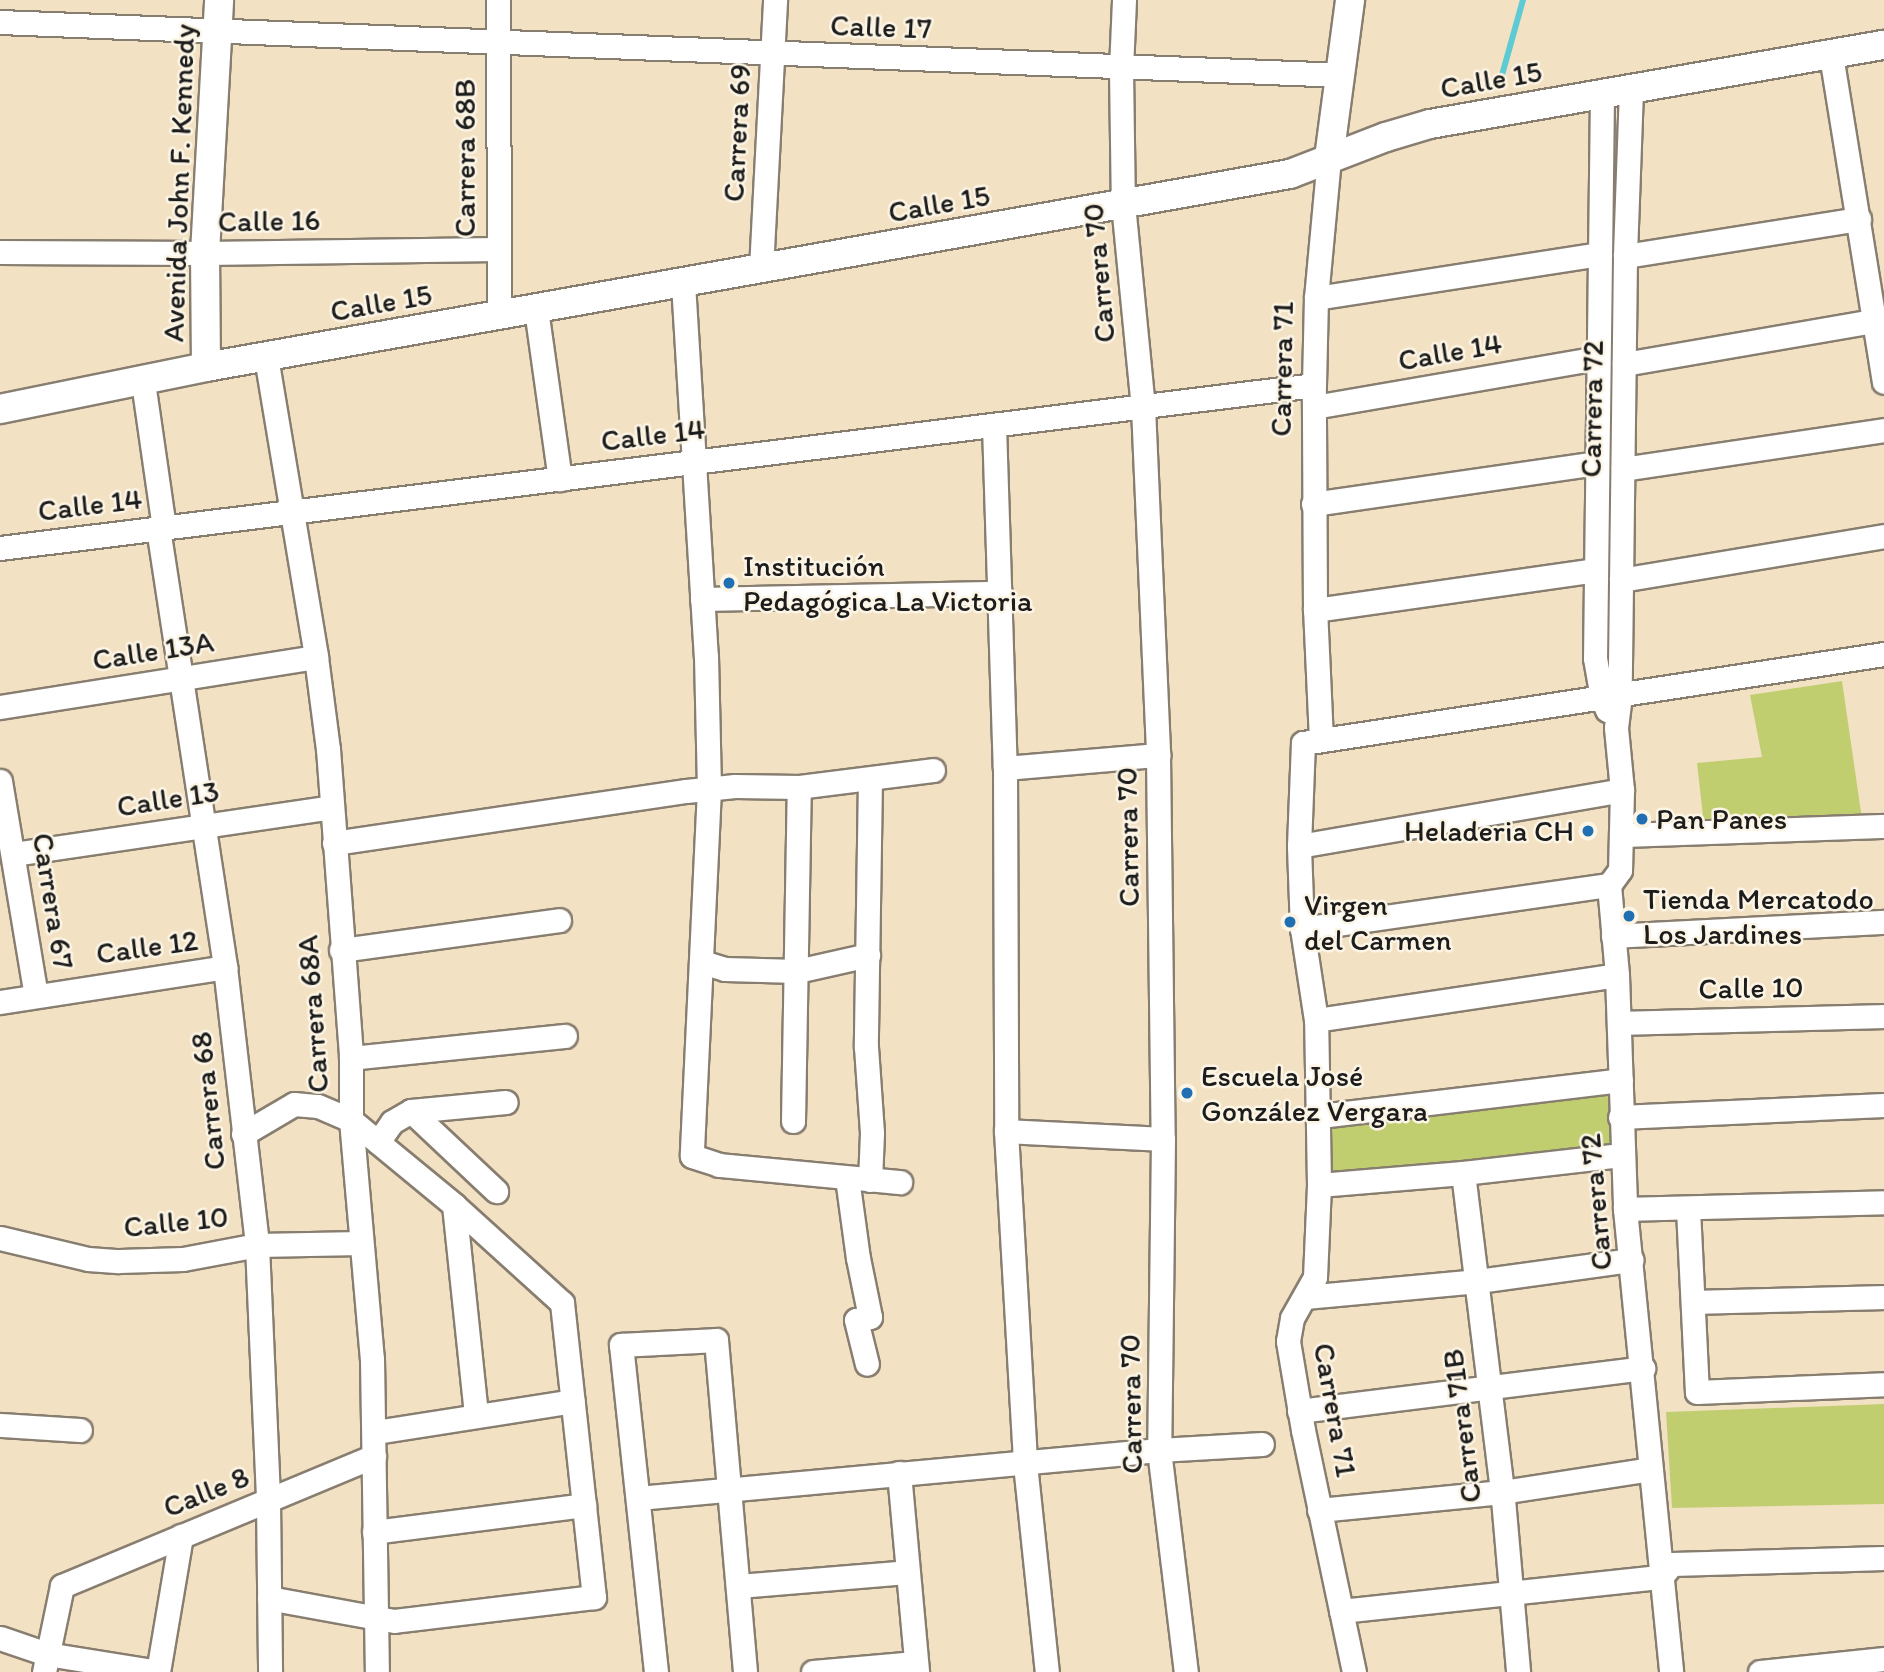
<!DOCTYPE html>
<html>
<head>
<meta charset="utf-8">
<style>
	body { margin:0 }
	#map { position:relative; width:1884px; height:1672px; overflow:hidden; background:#f3e1c4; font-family:Itim,sans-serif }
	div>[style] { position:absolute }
	.green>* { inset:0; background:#c1ce70 }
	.stream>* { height:6px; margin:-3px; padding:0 3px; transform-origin:3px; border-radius:3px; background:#5dcad4 }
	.roads { filter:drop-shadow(2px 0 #887e70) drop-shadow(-2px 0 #887e70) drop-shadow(0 2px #887e70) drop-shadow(0 -2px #887e70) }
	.minor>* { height:23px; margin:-11.5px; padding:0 11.5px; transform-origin:11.5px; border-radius:11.5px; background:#fff }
	.tertiary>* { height:28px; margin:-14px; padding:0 14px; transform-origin:14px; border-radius:14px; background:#fff }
	.dots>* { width:19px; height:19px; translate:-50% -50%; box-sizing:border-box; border:4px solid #fcf5e5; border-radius:50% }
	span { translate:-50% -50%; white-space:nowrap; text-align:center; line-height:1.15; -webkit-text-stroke:5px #fcf5e5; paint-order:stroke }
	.street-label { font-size:30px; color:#1c1c1c }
	.poi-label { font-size:30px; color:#1c1c1c }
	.left { translate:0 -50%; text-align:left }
	.right { translate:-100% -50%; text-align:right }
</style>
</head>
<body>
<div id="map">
	<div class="green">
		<i style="clip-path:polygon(1842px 681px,1862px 819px,1704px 825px,1697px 763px,1762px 757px,1750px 695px)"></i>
		<i style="clip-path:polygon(1610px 1091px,1611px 1152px,1323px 1181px,1324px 1123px)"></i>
		<i style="clip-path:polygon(1884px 1404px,1884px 1504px,1672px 1508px,1666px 1412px)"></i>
	</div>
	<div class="stream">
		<i style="left:1502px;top:75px;width:78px;rotate:-74.4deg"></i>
	</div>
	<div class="roads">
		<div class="minor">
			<i style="left:498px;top:0;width:315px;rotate:89.8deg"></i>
			<i style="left:1124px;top:0;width:69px;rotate:92.5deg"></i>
			<i style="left:1121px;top:69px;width:135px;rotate:89.2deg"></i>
			<i style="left:1123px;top:204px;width:204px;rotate:84.4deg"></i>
			<i style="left:1143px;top:407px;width:348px;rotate:87.5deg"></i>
			<i style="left:1158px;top:755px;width:384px;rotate:89.3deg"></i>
			<i style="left:1163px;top:1139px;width:311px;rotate:90.7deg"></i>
			<i style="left:1159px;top:1450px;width:224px;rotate:83.1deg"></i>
			<i style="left:0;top:22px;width:1341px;rotate:2.26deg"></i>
			<i style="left:1831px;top:55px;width:331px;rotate:80.8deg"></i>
			<i style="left:1631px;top:90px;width:166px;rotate:92.1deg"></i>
			<i style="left:1625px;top:256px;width:439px;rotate:90.7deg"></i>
			<i style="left:1620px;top:695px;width:33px;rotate:97deg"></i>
			<i style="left:1616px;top:728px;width:62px;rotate:84.5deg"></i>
			<i style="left:1622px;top:790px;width:80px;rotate:91.4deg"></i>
			<i style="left:1620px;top:870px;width:19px;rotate:126deg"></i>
			<i style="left:1609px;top:885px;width:90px;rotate:84.9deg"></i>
			<i style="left:1617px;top:975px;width:234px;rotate:88deg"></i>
			<i style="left:1625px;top:1209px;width:465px;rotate:84.3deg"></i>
			<i style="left:1602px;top:95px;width:563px;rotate:90.71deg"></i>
			<i style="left:1595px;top:658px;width:41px;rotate:80.1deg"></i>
			<i style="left:1602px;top:698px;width:13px;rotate:67deg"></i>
			<i style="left:0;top:252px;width:205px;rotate:0.3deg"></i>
			<i style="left:205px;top:253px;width:292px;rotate:-0.8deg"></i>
			<i style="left:1625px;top:256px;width:237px;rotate:-9deg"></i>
			<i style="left:761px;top:269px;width:269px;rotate:-87deg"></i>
			<i style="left:683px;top:283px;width:374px;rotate:86.5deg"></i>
			<i style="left:706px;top:656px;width:133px;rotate:88.7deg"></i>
			<i style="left:709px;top:789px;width:367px;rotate:92.7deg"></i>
			<i style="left:692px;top:1156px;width:28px;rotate:18deg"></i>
			<i style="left:719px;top:1165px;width:182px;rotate:5.4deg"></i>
			<i style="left:1316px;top:298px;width:286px;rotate:-8.8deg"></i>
			<i style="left:536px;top:309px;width:172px;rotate:82deg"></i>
			<i style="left:266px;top:357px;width:304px;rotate:80.5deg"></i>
			<i style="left:316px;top:657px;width:93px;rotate:82.6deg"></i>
			<i style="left:328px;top:749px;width:310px;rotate:85.7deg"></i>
			<i style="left:351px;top:1058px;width:62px;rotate:90deg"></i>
			<i style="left:351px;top:1120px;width:240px;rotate:85deg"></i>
			<i style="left:372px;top:1359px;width:313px;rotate:89.1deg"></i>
			<i style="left:1624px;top:364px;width:264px;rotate:-9.8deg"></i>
			<i style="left:143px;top:382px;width:148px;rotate:81.8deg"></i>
			<i style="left:1314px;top:407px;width:288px;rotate:-9.8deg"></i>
			<i style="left:994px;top:425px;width:343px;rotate:88.2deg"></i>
			<i style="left:1005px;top:768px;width:363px;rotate:89.8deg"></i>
			<i style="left:1006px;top:1131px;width:334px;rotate:86.7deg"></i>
			<i style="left:1025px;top:1464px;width:209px;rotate:84deg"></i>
			<i style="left:1623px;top:469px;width:264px;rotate:-8.5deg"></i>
			<i style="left:1313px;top:504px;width:286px;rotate:-8.2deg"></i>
			<i style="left:158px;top:528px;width:444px;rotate:81.3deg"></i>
			<i style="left:225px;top:967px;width:280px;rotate:83.4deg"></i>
			<i style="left:257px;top:1245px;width:256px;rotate:87.5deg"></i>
			<i style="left:268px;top:1501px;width:171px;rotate:89.3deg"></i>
			<i style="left:0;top:548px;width:1324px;rotate:-7.07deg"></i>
			<i style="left:1621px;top:580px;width:267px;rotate:-9.5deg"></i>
			<i style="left:702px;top:599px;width:298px;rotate:-1.2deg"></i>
			<i style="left:1315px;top:610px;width:283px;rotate:-8.1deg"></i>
			<i style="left:0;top:707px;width:320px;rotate:-9deg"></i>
			<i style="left:1321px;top:740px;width:130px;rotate:-92.6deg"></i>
			<i style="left:1315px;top:610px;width:225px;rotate:-90.3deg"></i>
			<i style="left:1314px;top:385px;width:87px;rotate:-88.7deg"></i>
			<i style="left:1316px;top:298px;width:141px;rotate:-84.7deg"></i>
			<i style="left:1005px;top:768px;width:154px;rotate:-4.9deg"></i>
			<i style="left:870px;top:779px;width:268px;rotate:90.9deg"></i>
			<i style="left:866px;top:1047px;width:86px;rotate:86deg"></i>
			<i style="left:872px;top:1133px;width:47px;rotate:92.4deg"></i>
			<i style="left:0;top:781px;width:217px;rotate:80.5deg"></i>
			<i style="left:1621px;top:835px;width:263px;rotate:-2deg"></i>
			<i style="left:334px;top:843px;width:356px;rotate:-8.4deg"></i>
			<i style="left:686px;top:791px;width:49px;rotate:-5.8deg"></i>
			<i style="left:735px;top:786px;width:64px;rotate:0.9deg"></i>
			<i style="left:799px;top:787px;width:135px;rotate:-7.2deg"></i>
			<i style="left:1299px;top:846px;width:328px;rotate:-9.8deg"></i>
			<i style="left:14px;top:854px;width:320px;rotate:-8.4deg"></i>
			<i style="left:1302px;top:929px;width:310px;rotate:-8.2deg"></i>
			<i style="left:1613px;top:936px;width:271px;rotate:-3deg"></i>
			<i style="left:341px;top:950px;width:220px;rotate:-7.8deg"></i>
			<i style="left:702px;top:962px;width:24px;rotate:17deg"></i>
			<i style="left:725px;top:969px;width:72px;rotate:1.6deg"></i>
			<i style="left:797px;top:971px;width:73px;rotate:-12.7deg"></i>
			<i style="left:0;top:1002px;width:228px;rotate:-8.8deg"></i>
			<i style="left:1316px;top:1020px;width:304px;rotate:-8.5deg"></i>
			<i style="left:1619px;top:1023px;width:265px;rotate:-1.5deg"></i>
			<i style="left:351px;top:1058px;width:215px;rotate:-5.9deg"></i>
			<i style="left:411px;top:1111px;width:117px;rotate:43.3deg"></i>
			<i style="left:1320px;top:1116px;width:303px;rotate:-6.8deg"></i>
			<i style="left:1620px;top:1117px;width:264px;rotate:-2.6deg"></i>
			<i style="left:793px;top:1121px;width:334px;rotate:-89deg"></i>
			<i style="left:1006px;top:1131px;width:157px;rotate:2.9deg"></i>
			<i style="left:243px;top:1134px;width:59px;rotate:-30.5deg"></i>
			<i style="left:294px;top:1104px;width:24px;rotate:5deg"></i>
			<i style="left:318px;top:1106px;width:36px;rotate:23deg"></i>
			<i style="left:351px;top:1120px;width:134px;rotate:39.5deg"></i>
			<i style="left:454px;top:1205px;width:146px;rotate:42.2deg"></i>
			<i style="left:562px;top:1303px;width:296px;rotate:83.8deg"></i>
			<i style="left:594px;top:1597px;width:201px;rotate:173.2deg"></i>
			<i style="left:394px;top:1621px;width:127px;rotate:-169.6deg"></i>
			<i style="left:378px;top:1142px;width:24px;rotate:-55deg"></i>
			<i style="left:392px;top:1122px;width:22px;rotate:-30deg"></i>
			<i style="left:411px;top:1111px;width:95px;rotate:-5.4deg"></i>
			<i style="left:1463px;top:1173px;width:328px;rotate:83deg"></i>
			<i style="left:1503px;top:1499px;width:174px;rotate:85deg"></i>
			<i style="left:847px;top:1178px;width:81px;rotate:82.2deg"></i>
			<i style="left:858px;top:1258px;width:60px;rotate:78.5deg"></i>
			<i style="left:870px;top:1317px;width:14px;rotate:168deg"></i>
			<i style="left:856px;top:1320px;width:45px;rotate:76deg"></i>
			<i style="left:1319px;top:1185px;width:144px;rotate:-4.8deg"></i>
			<i style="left:1463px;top:1173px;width:159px;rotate:-6.5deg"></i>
			<i style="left:454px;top:1205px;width:210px;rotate:84deg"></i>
			<i style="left:1625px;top:1209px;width:259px;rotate:-1.5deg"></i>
			<i style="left:1688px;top:1209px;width:183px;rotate:87.2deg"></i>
			<i style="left:1697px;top:1392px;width:187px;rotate:-2.4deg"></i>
			<i style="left:0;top:1238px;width:90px;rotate:13.4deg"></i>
			<i style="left:88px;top:1259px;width:31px;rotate:4deg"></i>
			<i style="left:119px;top:1261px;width:64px;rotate:-1.8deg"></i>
			<i style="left:183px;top:1259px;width:75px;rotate:-10.7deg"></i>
			<i style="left:257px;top:1245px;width:104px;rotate:-1.1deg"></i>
			<i style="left:1305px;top:1297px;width:174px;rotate:-5.3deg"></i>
			<i style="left:1478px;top:1281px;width:155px;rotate:-7.8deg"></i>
			<i style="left:1693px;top:1302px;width:191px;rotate:-1.5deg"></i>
			<i style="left:1299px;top:1411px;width:347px;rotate:-7.1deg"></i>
			<i style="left:0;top:1425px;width:80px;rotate:3.6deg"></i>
			<i style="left:375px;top:1432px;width:200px;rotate:-8.9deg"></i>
			<i style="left:899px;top:1473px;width:200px;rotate:84.8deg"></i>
			<i style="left:638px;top:1498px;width:523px;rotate:-5.26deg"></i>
			<i style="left:1159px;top:1450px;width:103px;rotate:-3.3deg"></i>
			<i style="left:1319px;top:1510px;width:184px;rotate:-5.6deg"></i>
			<i style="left:1502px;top:1492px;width:150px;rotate:-8.8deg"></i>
			<i style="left:374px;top:1532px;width:212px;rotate:-7.3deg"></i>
			<i style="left:738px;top:1586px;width:170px;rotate:-4.7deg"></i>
			<i style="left:1341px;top:1611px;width:322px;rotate:-6.1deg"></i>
			<i style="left:1661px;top:1577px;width:17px;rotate:-50deg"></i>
			<i style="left:1672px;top:1564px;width:212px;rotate:-1.6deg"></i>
			<i style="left:0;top:1638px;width:50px;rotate:18.8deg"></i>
			<i style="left:47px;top:1654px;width:112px;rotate:9.2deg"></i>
			<i style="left:44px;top:1672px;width:88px;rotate:-78.2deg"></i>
			<i style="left:62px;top:1586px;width:338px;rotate:-22.6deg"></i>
			<i style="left:158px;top:1672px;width:138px;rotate:-80.4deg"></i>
			<i style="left:656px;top:1672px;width:329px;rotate:-96.1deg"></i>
			<i style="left:621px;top:1345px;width:95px;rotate:-3deg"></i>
			<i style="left:716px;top:1340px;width:333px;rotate:85deg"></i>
			<i style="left:813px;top:1672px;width:103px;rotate:-5deg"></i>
			<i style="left:1354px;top:1672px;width:247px;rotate:-101.9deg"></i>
			<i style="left:1303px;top:1430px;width:90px;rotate:-99.6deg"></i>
			<i style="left:1288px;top:1341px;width:23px;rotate:-80deg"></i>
			<i style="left:1292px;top:1318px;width:47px;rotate:-60.7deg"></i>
			<i style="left:1315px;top:1277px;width:92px;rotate:-87.5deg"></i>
			<i style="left:1319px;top:1185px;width:165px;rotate:-91deg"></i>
			<i style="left:1316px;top:1020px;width:92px;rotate:-98.7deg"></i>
			<i style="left:1302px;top:929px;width:83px;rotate:-92.1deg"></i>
			<i style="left:1299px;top:846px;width:103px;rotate:-87.8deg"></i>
			<i style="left:1303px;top:743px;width:588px;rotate:-8.71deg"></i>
			<i style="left:1760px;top:1672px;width:125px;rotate:-6deg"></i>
		</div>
		<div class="tertiary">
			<i style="left:1329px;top:158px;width:159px;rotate:-82.4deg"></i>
			<i style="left:206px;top:367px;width:114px;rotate:-90.5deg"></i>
			<i style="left:205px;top:253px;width:253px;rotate:-86.8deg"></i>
			<i style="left:0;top:409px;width:210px;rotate:-11.5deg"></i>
			<i style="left:206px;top:367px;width:1101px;rotate:-10.1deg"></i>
			<i style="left:1290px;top:174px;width:103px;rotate:-21.1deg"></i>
			<i style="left:1386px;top:137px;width:46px;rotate:-16.5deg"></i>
			<i style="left:1430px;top:124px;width:461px;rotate:-9.9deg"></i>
		</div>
	</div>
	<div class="dots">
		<i style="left:729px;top:583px;background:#1f6fb2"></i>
		<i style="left:1642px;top:819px;background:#1f6fb2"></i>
		<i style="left:1588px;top:831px;background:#1f6fb2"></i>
		<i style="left:1629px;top:916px;background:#1f6fb2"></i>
		<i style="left:1290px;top:922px;background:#1f6fb2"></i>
		<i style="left:1187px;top:1093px;background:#1f6fb2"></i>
	</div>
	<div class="street-label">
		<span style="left:881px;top:27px;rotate:2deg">Calle 17</span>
		<span style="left:1491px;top:80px;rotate:-10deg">Calle 15</span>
		<span style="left:737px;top:133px;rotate:-87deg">Carrera 69</span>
		<span style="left:465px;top:158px;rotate:-90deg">Carrera 68B</span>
		<span style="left:179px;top:183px;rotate:-88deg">Avenida John F. Kennedy</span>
		<span style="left:939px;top:204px;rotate:-10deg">Calle 15</span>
		<span style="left:269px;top:221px;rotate:-1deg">Calle 16</span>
		<span style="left:1099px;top:273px;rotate:-95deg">Carrera 70</span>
		<span style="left:381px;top:303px;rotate:-10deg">Calle 15</span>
		<span style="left:1450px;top:352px;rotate:-10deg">Calle 14</span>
		<span style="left:1282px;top:369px;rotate:-89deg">Carrera 71</span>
		<span style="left:1592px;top:409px;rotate:-89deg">Carrera 72</span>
		<span style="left:653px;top:435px;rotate:-7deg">Calle 14</span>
		<span style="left:90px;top:505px;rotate:-7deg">Calle 14</span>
		<span style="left:153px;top:651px;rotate:-9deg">Calle 13A</span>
		<span style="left:168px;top:799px;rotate:-9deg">Calle 13</span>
		<span style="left:1128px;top:837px;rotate:-91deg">Carrera 70</span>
		<span style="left:53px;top:901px;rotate:81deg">Carrera 67</span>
		<span style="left:147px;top:947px;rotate:-8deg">Calle 12</span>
		<span style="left:1751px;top:988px;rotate:-1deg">Calle 10</span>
		<span style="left:313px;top:1014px;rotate:-94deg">Carrera 68A</span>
		<span style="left:208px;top:1101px;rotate:-96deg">Carrera 68</span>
		<span style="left:1596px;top:1202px;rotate:-95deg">Carrera 72</span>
		<span style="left:176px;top:1222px;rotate:-6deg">Calle 10</span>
		<span style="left:1131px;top:1404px;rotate:-91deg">Carrera 70</span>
		<span style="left:1335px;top:1410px;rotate:80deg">Carrera 71</span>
		<span style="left:1462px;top:1426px;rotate:-97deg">Carrera 71B</span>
		<span style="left:206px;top:1492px;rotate:-22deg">Calle 8</span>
	</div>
	<div class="poi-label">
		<span class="left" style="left:743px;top:583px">Institución<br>Pedagógica La Victoria</span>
		<span class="left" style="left:1656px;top:819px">Pan Panes</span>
		<span class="right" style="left:1574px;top:831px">Heladeria CH</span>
		<span class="left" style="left:1643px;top:916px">Tienda Mercatodo<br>Los Jardines</span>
		<span class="left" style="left:1304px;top:922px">Virgen<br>del Carmen</span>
		<span class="left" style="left:1201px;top:1093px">Escuela José<br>González Vergara</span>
	</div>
</div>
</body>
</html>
